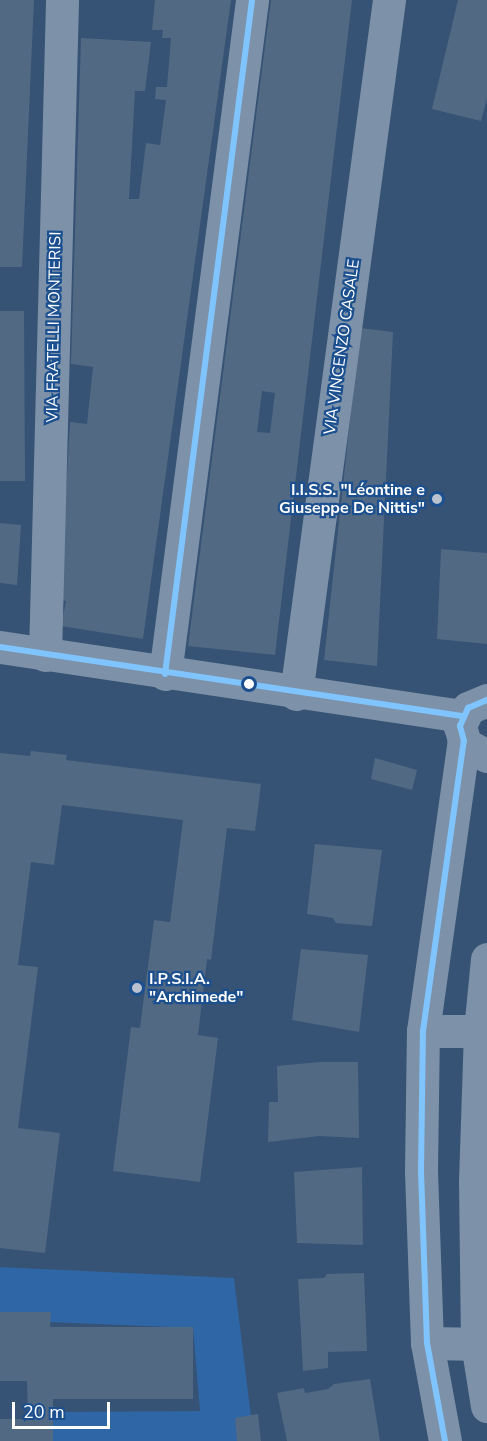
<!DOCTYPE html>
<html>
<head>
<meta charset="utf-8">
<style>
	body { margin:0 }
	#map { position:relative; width:487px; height:1441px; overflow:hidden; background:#365274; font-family:"Nunito Sans",sans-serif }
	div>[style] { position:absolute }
	.green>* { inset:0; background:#2f66a5 }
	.building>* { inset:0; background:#526984 }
	.minor>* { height:33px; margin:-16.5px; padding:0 16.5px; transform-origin:16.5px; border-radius:16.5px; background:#7d92a8 }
	.tertiary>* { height:33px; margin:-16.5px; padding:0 16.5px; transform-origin:16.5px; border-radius:16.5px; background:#7d92a8 }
	.bus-1>* { height:6px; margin:-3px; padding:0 3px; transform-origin:3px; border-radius:3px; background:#80c4ff }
	.dots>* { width:16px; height:16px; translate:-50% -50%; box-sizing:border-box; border:3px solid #1b4f8f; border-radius:50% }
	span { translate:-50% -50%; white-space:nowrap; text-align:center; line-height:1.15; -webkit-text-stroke:4.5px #1b4f8f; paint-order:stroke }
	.street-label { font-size:16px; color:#fff }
	.poi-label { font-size:16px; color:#fff; font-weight:700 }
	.right { translate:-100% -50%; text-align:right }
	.left { translate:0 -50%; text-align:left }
	.scale { position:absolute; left:12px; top:1402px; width:98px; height:27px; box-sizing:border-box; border:3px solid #fff; border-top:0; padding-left:8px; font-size:18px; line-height:21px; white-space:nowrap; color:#fff; -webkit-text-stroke:4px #1b4f8f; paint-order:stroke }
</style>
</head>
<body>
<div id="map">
	<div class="green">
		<i style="clip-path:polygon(0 1267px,234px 1278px,254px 1441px,53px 1441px,53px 1412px,200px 1411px,193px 1328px,0 1320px)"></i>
	</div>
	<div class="building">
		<i style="clip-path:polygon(0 0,34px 0,22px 267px,0 267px)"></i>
		<i style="clip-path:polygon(155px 0,231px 0,143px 639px,61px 626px,66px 601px,60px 600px,70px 422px,87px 424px,93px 367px,71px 364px,81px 38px,151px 42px,145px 91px,135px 91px,129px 199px,139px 199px,146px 143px,160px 145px,166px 100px,155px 99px,156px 87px,167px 87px,171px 38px,162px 38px,163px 30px,152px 30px)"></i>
		<i style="clip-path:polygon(evenodd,271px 0,352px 0,275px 655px,188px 646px,271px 0,262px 391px,275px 393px,270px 433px,257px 432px,262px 391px)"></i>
		<i style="clip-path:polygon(458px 0,487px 0,487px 98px,481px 121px,432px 109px)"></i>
		<i style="clip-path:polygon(0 311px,24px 311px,25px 481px,0 481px)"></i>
		<i style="clip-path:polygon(360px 328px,393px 332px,377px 666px,324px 660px)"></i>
		<i style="clip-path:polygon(0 523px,21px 525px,17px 585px,0 583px)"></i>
		<i style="clip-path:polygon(441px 549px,487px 553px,487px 644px,437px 639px)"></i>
		<i style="clip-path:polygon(31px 751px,67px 755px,66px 760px,261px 784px,255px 831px,227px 828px,211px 960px,207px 959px,198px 1035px,218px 1038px,200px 1182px,113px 1171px,131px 1027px,140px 1028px,154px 920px,170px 922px,183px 820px,62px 805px,54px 865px,31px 862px,18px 965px,38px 967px,18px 1128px,60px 1133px,45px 1253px,0 1248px,0 753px,30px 756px)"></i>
		<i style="clip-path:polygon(375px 758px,417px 770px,412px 790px,371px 779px)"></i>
		<i style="clip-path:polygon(315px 844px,382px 850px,372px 926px,336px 923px,333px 918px,307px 914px)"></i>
		<i style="clip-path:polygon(301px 949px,368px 955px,359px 1032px,292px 1020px)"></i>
		<i style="clip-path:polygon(320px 1062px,358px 1062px,359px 1138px,319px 1136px,268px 1142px,269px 1102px,278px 1102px,277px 1066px)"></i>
		<i style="clip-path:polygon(362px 1167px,363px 1245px,297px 1243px,294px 1172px)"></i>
		<i style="clip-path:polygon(364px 1273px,367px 1351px,328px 1352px,328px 1368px,303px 1371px,298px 1279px,324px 1278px,327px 1274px)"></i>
		<i style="clip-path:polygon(0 1312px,51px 1312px,50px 1327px,193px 1327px,193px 1399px,53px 1399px,53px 1441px,0 1441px,0 1419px,28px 1419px,27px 1381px,0 1381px)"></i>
		<i style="clip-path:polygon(370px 1379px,380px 1441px,287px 1441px,277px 1393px,304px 1388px,305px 1393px,328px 1389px,334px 1384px)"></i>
		<i style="clip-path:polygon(258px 1414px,261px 1441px,237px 1441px,235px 1418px)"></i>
	</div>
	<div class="minor">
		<i style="left:45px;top:655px;width:655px;rotate:-88.51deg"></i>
		<i style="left:165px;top:674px;width:680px;rotate:-82.64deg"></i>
		<i style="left:296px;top:694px;width:700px;rotate:-82.37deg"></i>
		<i style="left:423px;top:1031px;width:64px"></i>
		<i style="left:427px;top:1343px;width:60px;rotate:1deg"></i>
	</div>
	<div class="tertiary">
		<i style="left:0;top:647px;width:467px;rotate:8.5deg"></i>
		<i style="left:487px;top:700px;width:21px;rotate:157deg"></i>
		<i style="left:468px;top:708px;width:20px;rotate:114deg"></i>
		<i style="left:460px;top:726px;width:19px;rotate:74deg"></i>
		<i style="left:465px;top:744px;width:25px;rotate:29deg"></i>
		<i style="left:487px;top:959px;width:72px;rotate:95.6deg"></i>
		<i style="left:480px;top:1031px;width:150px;rotate:91.9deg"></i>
		<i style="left:475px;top:1181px;width:162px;rotate:89.3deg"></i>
		<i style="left:477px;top:1343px;width:64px;rotate:81deg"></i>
		<i style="left:445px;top:1441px;width:100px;rotate:-100.4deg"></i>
		<i style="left:427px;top:1343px;width:172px;rotate:-92deg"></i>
		<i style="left:421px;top:1171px;width:140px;rotate:-89.2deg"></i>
		<i style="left:423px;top:1031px;width:293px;rotate:-82deg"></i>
	</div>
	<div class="bus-1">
		<i style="left:0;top:647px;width:467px;rotate:8.5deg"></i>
		<i style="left:165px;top:674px;width:680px;rotate:-82.64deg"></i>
		<i style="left:445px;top:1441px;width:100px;rotate:-100.4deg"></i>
		<i style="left:427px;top:1343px;width:172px;rotate:-92deg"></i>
		<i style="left:421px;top:1171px;width:140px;rotate:-89.2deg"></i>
		<i style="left:423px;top:1031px;width:293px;rotate:-82deg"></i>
		<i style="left:464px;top:741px;width:16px;rotate:-105deg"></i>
		<i style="left:460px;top:726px;width:20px;rotate:-66deg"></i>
		<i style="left:468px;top:708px;width:21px;rotate:-23deg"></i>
	</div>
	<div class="dots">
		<i style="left:437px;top:499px;background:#b9c2ce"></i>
		<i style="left:249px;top:684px;background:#fff"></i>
		<i style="left:137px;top:988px;background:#b9c2ce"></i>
	</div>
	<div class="street-label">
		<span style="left:54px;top:327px;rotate:-89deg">VIA FRATELLI MONTERISI</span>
		<span style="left:342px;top:347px;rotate:-82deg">VIA VINCENZO CASALE</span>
	</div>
	<div class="poi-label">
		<span class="right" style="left:425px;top:499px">I.I.S.S. "Léontine e<br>Giuseppe De Nittis"</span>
		<span class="left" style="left:149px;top:988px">I.P.S.I.A.<br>"Archimede"</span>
	</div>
	<div class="scale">20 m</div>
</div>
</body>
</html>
